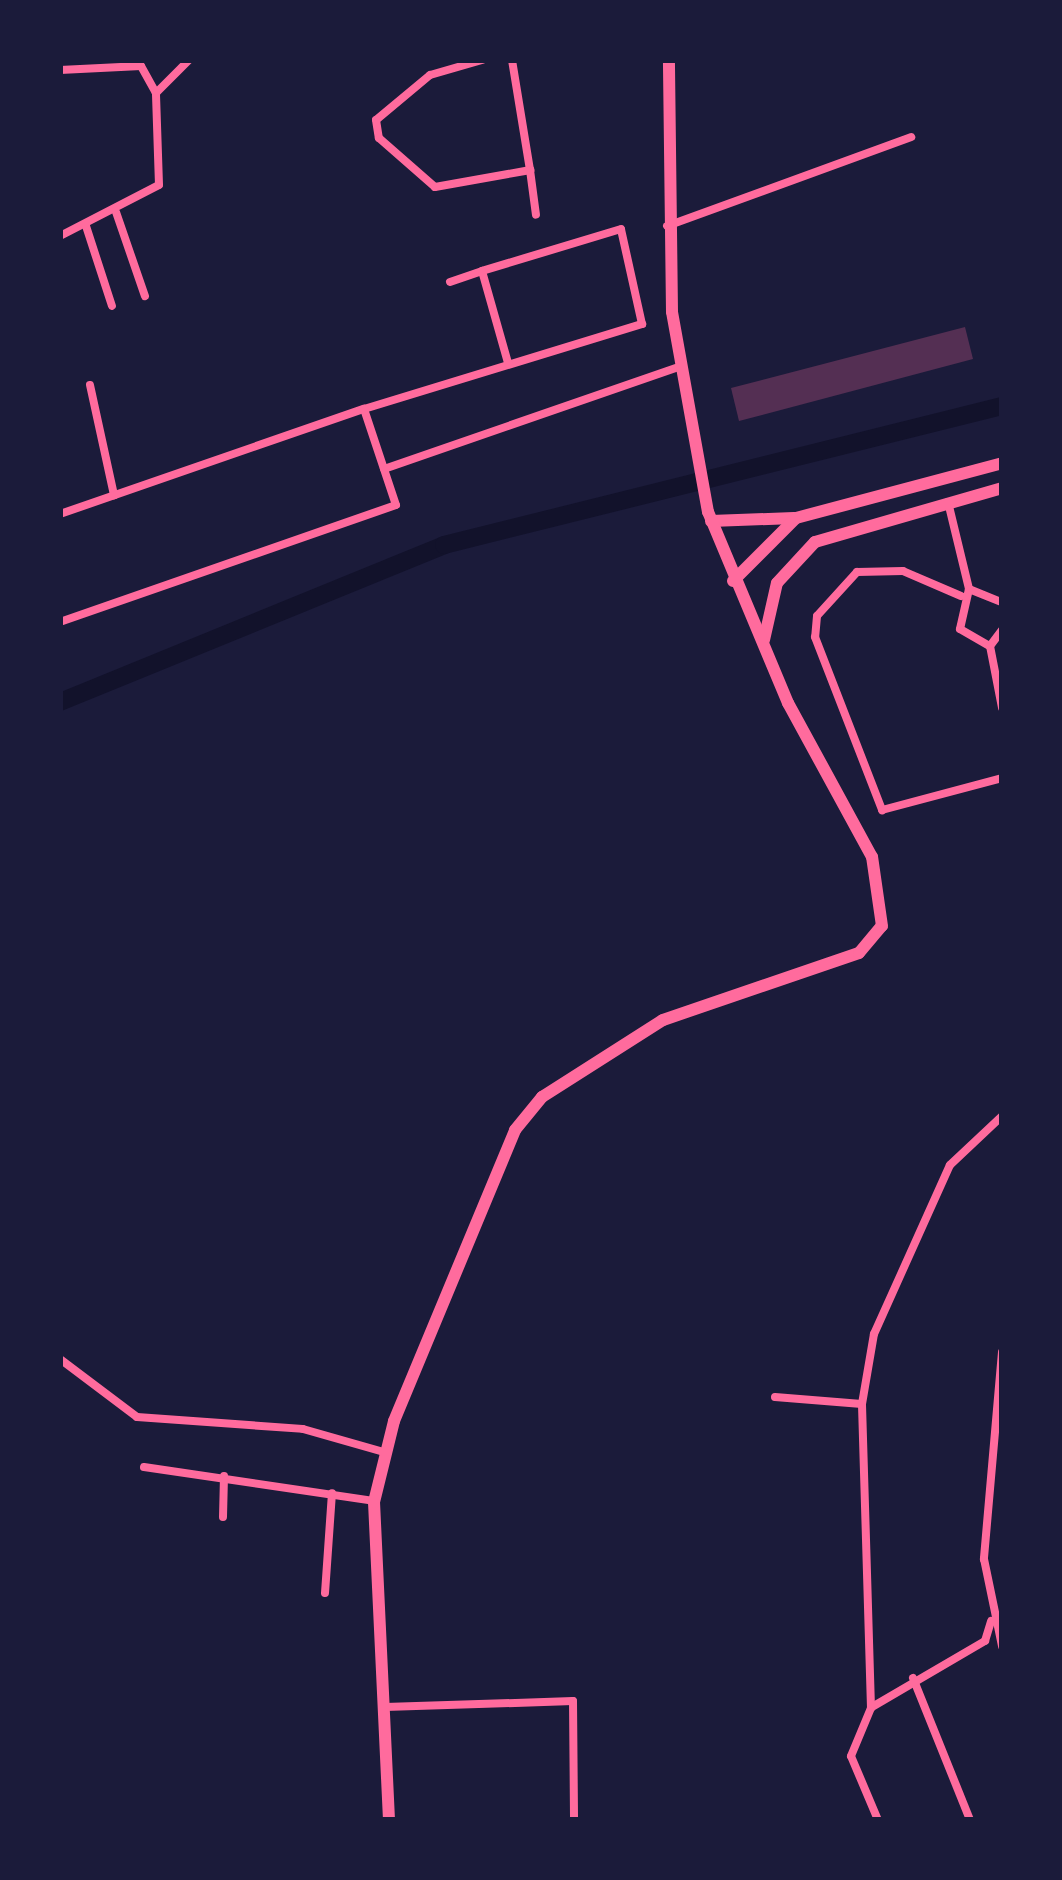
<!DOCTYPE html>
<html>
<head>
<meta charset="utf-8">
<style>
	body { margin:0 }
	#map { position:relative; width:1062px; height:1880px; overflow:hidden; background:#1b1b3a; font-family:"Nunito Sans",sans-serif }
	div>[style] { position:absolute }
	.canal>* { height:18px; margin:-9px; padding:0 9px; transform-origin:9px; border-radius:9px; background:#12122b }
	.building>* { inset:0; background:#542f53 }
	.minor>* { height:8px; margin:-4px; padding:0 4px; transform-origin:4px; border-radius:4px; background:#ff6b9d }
	.secondary>* { height:12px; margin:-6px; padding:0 6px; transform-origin:6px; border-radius:6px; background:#ff6b9d }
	span { translate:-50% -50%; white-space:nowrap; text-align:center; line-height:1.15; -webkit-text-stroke:9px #1b1b3a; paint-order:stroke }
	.frame { position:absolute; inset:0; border:63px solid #1b1b3a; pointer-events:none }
</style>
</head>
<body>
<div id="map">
	<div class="canal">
		<i style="left:60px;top:702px;width:415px;rotate:-22.2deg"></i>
		<i style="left:444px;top:545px;width:575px;rotate:-13.99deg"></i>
	</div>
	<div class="building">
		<i style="clip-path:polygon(965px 327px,973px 359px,739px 421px,731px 388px)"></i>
	</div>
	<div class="minor">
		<i style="left:482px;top:60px;width:54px;rotate:163.9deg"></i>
		<i style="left:430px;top:75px;width:70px;rotate:140.2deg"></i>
		<i style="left:376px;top:120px;width:18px;rotate:81deg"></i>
		<i style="left:379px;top:138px;width:74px;rotate:41.2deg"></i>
		<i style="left:435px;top:187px;width:97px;rotate:-10.1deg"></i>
		<i style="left:530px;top:170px;width:111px;rotate:-99.3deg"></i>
		<i style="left:60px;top:70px;width:81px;rotate:-2.8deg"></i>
		<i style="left:141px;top:66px;width:31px;rotate:61deg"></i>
		<i style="left:156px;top:93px;width:47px;rotate:-45deg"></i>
		<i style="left:530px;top:170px;width:45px;rotate:82.4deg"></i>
		<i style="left:116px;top:212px;width:89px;rotate:71deg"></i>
		<i style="left:86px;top:226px;width:84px;rotate:72deg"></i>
		<i style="left:667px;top:226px;width:260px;rotate:-20deg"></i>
		<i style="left:60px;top:236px;width:111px;rotate:-27.3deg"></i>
		<i style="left:159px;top:185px;width:92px;rotate:-91.9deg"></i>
		<i style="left:450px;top:282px;width:34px;rotate:-19deg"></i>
		<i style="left:90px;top:385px;width:113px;rotate:77.7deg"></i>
		<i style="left:364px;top:409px;width:291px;rotate:-17deg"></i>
		<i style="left:642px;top:324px;width:97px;rotate:-102.5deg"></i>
		<i style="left:621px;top:229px;width:145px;rotate:163.2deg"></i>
		<i style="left:482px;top:271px;width:96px;rotate:74.2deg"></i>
		<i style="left:384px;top:469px;width:311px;rotate:-19.1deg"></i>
		<i style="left:948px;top:502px;width:89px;rotate:76.4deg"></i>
		<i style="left:969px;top:589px;width:41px;rotate:102.7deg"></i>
		<i style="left:960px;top:629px;width:34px;rotate:30deg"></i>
		<i style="left:990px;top:646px;width:63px;rotate:79deg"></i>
		<i style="left:60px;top:514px;width:322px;rotate:-19.1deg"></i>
		<i style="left:364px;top:409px;width:101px;rotate:71.6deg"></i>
		<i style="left:396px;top:505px;width:356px;rotate:160.8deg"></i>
		<i style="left:969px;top:589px;width:35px;rotate:22deg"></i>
		<i style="left:961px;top:596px;width:63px;rotate:-156.7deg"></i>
		<i style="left:903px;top:571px;width:46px;rotate:178.8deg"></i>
		<i style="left:857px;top:572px;width:59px;rotate:132.3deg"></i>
		<i style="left:817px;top:616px;width:21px;rotate:95deg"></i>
		<i style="left:815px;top:637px;width:186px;rotate:68.8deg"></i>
		<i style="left:882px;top:810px;width:124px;rotate:-14.9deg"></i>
		<i style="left:990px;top:646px;width:20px;rotate:-53deg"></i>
		<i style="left:1002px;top:1352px;width:208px;rotate:95deg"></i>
		<i style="left:984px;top:1559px;width:89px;rotate:78.3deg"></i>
		<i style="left:60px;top:1359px;width:96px;rotate:37deg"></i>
		<i style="left:137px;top:1417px;width:166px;rotate:4.1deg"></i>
		<i style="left:303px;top:1429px;width:84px;rotate:15.9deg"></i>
		<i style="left:775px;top:1397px;width:87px;rotate:4.6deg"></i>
		<i style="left:144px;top:1467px;width:232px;rotate:8.4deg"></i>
		<i style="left:223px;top:1517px;width:41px;rotate:-88.6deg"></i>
		<i style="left:325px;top:1593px;width:100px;rotate:-86deg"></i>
		<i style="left:913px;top:1678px;width:153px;rotate:68.1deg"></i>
		<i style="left:385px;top:1707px;width:188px;rotate:-1.8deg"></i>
		<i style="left:573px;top:1701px;width:119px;rotate:89.5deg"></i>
		<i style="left:872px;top:1707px;width:131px;rotate:-30.3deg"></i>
		<i style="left:985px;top:1641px;width:21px;rotate:-73deg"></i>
		<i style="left:878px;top:1820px;width:69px;rotate:-112.9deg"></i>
		<i style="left:851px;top:1756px;width:52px;rotate:-67.4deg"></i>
		<i style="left:871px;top:1708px;width:304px;rotate:-91.7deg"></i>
		<i style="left:862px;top:1404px;width:71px;rotate:-80.3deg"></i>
		<i style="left:874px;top:1334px;width:185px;rotate:-65.8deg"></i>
		<i style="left:950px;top:1165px;width:71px;rotate:-43.3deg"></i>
	</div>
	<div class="secondary">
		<i style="left:711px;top:521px;width:83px;rotate:-2.1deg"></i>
		<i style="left:733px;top:581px;width:89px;rotate:-45deg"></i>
		<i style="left:796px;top:518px;width:213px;rotate:-14.9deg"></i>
		<i style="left:764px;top:640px;width:58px;rotate:-77.2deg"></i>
		<i style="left:777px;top:583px;width:56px;rotate:-47.2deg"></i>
		<i style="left:815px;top:542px;width:195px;rotate:-16.1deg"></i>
		<i style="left:389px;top:1820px;width:318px;rotate:-92.7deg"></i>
		<i style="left:374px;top:1502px;width:83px;rotate:-76.1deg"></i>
		<i style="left:394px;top:1421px;width:315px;rotate:-67.4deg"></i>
		<i style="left:515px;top:1130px;width:43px;rotate:-50.7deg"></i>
		<i style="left:542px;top:1097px;width:143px;rotate:-32.5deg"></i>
		<i style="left:663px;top:1020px;width:207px;rotate:-18.9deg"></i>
		<i style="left:859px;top:953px;width:35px;rotate:-50deg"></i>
		<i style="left:882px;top:926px;width:70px;rotate:-98.2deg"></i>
		<i style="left:872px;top:857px;width:175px;rotate:-118.6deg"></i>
		<i style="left:788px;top:703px;width:207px;rotate:-112.7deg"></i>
		<i style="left:708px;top:512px;width:203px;rotate:-100.2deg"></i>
		<i style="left:672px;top:312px;width:252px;rotate:-90.7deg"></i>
	</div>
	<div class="frame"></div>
</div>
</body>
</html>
